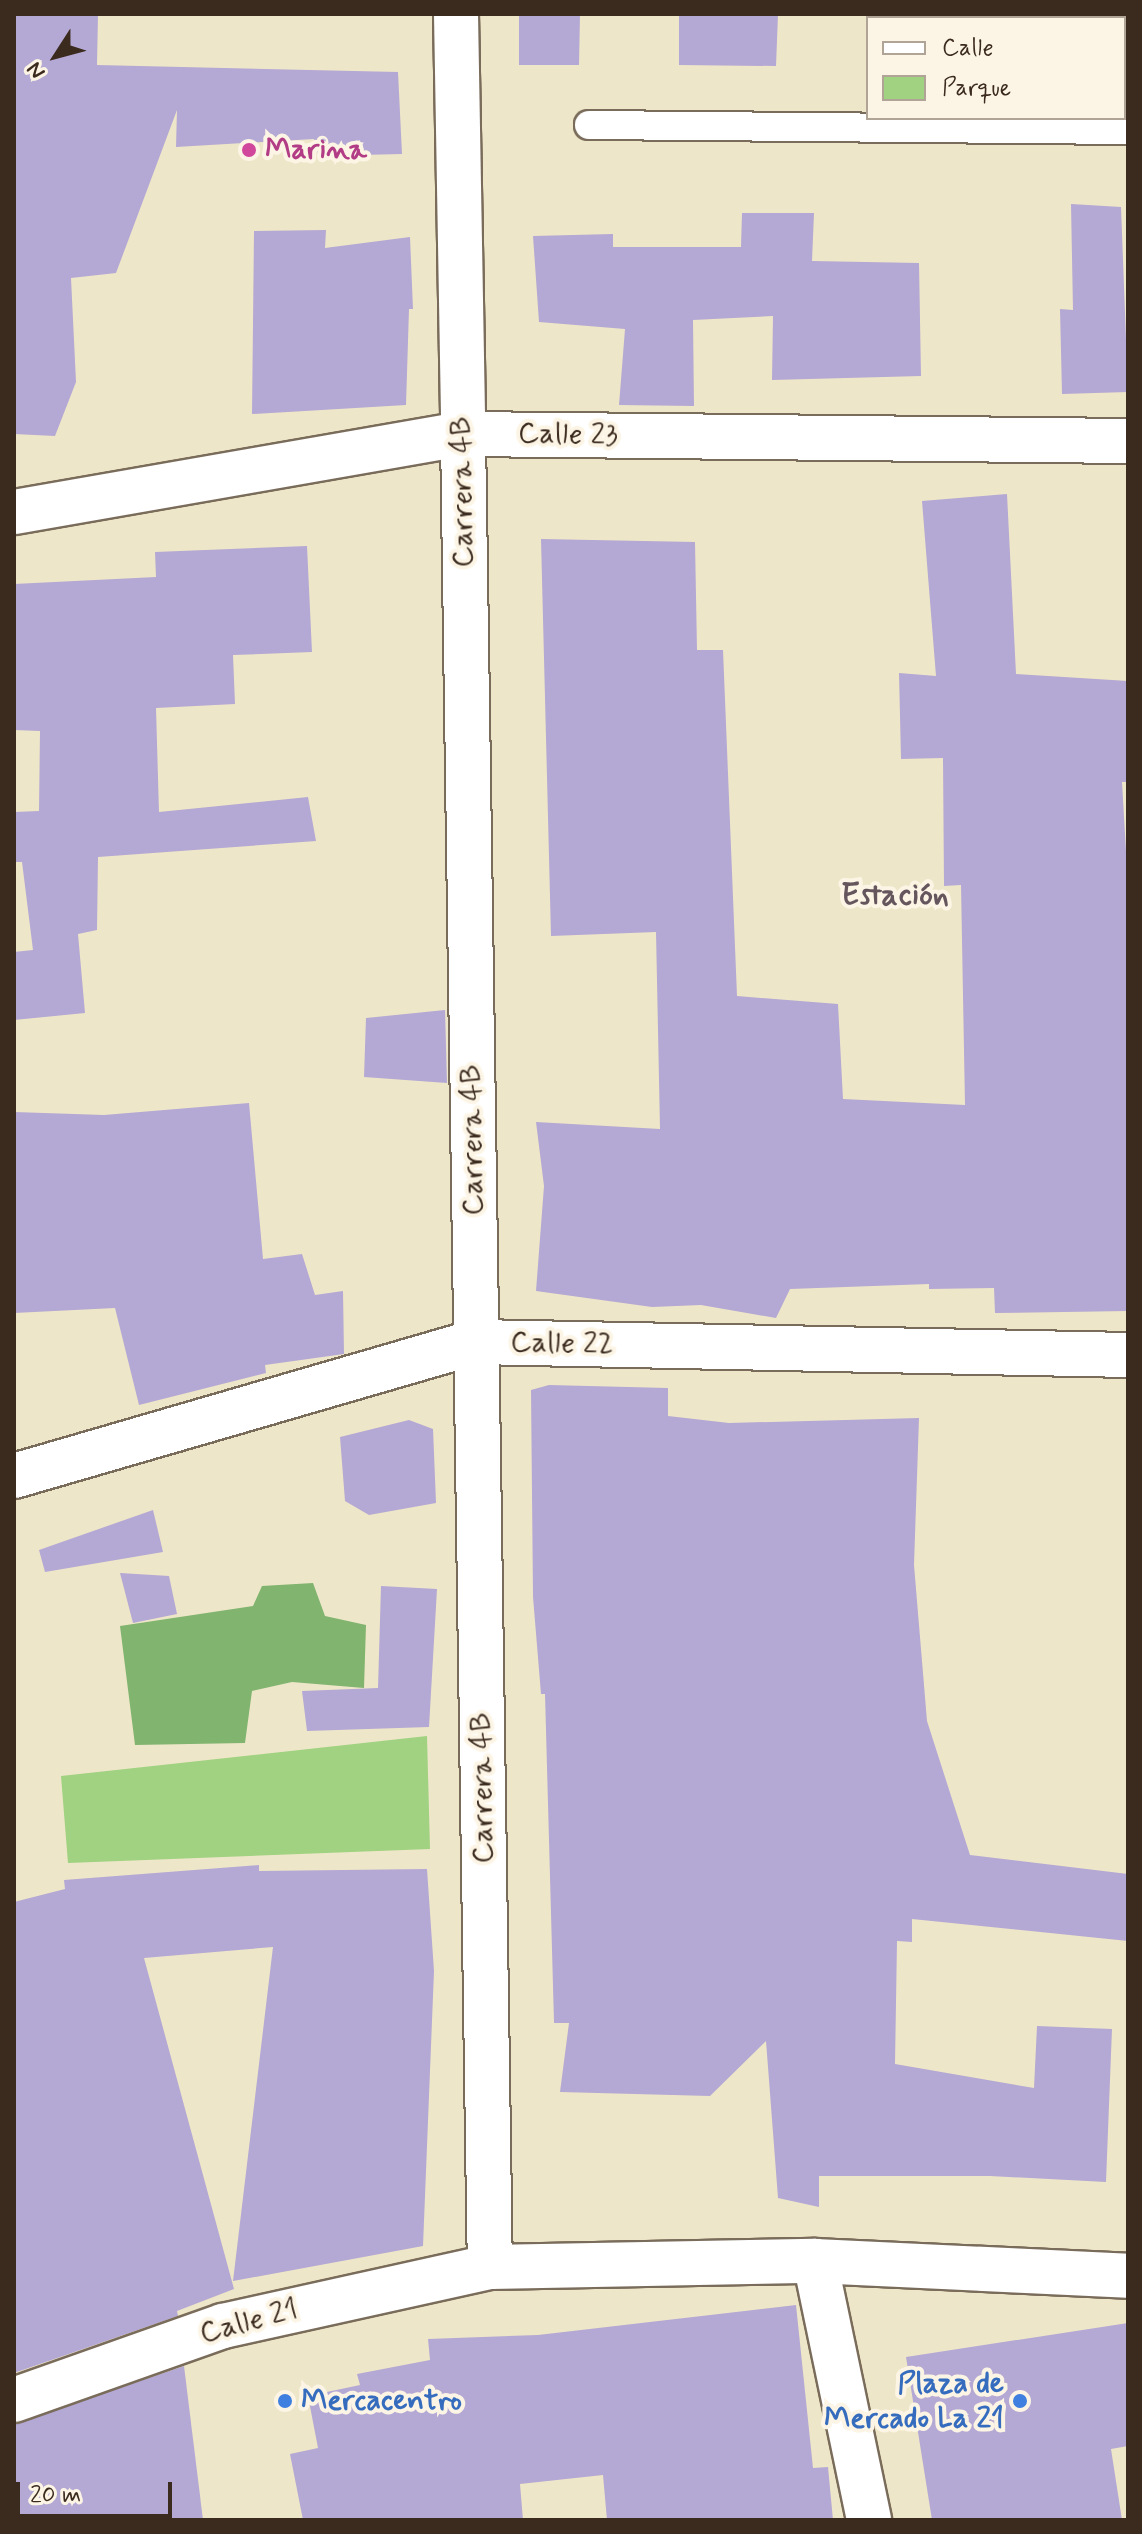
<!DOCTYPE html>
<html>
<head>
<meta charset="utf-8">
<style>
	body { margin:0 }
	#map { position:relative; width:1142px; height:2534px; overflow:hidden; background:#eee6c8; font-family:Mynerve,sans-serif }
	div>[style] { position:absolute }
	.green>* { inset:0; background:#a0d281 }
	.forest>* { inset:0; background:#80b46f }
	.building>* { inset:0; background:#b4a8d4 }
	.roads { filter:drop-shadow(2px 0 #7a6c5a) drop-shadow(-2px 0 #7a6c5a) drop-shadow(0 2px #7a6c5a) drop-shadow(0 -2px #7a6c5a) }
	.service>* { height:28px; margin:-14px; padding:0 14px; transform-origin:14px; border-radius:14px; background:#fff }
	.minor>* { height:44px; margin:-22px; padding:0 22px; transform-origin:22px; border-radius:22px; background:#fff }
	.tertiary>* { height:44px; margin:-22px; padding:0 22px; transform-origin:22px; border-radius:22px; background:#fff }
	.dots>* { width:22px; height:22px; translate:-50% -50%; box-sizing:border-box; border:4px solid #fcf5e5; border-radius:50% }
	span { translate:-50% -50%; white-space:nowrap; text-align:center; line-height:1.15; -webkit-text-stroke:8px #fcf5e5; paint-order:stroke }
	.hotel-label { font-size:30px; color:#b23c85; font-weight:700 }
	.left { translate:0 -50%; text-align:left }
	.street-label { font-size:30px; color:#3b2a1e }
	.shop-label { font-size:30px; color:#366cbe; font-weight:700 }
	.right { translate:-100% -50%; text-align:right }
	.neighbourhood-label { font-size:32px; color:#65565e; font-weight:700 }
	.frame { position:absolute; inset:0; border:16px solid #3b2a1e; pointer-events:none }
	.legend { position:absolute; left:866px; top:16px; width:260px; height:104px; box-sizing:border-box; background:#fcf5e5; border:2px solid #afa495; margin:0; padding:10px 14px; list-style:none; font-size:24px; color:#3b2a1e }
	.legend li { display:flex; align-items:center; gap:16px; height:40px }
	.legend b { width:40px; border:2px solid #afa495 }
	.north { position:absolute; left:16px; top:16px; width:80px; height:80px; -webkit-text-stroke:6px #fcf5e5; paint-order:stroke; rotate:234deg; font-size:22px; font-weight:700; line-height:32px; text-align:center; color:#3b2a1e }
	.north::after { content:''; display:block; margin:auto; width:28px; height:36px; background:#3b2a1e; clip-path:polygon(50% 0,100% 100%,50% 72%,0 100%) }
	.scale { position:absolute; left:16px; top:2482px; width:156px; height:36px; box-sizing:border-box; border:4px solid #3b2a1e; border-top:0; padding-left:10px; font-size:24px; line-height:28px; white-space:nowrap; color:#3b2a1e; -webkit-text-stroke:6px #fcf5e5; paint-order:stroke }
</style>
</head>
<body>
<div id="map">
	<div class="green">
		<i style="clip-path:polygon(427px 1736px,430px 1849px,68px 1863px,61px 1776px)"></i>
	</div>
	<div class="forest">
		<i style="clip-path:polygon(313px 1583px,325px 1616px,366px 1625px,364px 1688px,292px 1682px,252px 1691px,245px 1743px,135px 1745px,120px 1626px,253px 1606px,262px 1586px)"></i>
	</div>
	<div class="building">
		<i style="clip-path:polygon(14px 14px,98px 14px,97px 65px,398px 72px,402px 154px,318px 156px,314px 139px,176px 147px,177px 110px,116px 273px,71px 278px,76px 382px,55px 436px,14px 434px)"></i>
		<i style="clip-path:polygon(519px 14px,580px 14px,579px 65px,519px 65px)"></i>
		<i style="clip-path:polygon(679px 14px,778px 14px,776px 66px,679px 65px)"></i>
		<i style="clip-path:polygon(1071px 204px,1121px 207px,1128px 392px,1062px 394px,1060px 309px,1073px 310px)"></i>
		<i style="clip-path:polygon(742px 213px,814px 213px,812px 261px,919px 263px,921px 376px,772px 380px,773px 316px,693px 320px,694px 406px,619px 405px,625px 329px,539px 322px,533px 236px,613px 234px,613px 247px,741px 247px)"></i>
		<i style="clip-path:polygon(326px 230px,325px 248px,410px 237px,413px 309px,409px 309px,406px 405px,252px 414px,254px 231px)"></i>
		<i style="clip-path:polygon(1007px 494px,1016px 674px,1128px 681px,1128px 782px,1122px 782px,1128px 886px,1128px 1311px,995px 1313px,994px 1288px,929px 1289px,929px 1284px,790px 1289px,776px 1318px,701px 1305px,652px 1307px,536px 1291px,544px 1186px,536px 1122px,660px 1129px,656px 932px,551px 936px,541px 539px,695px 542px,697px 650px,723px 650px,737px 996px,838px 1004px,843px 1099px,965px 1105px,961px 885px,944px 886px,943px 758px,901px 759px,899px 673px,936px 676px,922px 501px)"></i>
		<i style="clip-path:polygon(307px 546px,312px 652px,233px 655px,235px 704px,156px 708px,159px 812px,308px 797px,316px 841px,98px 857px,97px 930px,78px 934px,85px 1013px,14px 1020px,14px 952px,33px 950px,22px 862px,14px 862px,14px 812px,39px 811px,40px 731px,14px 730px,14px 584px,156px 577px,155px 552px)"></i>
		<i style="clip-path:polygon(445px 1010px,447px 1083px,364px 1077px,366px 1018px)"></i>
		<i style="clip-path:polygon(249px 1103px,263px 1259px,302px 1254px,315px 1295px,343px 1291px,344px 1354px,265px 1365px,266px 1373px,139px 1405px,115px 1308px,14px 1313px,14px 1112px,104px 1115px)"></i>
		<i style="clip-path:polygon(549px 1385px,668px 1388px,668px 1416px,729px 1423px,919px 1418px,914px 1565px,927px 1721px,970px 1855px,1128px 1874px,1128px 1941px,912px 1919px,912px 1942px,897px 1941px,895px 2064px,1034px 2088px,1037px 2026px,1112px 2029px,1106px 2182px,990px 2176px,819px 2176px,819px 2207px,778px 2198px,766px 2041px,710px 2096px,560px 2092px,569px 2023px,554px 2023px,545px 1694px,541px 1694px,533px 1597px,531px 1390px)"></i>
		<i style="clip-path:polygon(409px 1420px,433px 1429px,436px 1503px,369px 1515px,345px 1501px,340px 1437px)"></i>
		<i style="clip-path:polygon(153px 1510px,163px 1552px,45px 1572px,39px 1550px)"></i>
		<i style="clip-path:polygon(120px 1573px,169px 1576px,177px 1614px,133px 1623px)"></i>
		<i style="clip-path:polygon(381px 1586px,437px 1589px,429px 1727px,307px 1731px,302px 1691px,378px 1688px)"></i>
		<i style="clip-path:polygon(259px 1865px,259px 1871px,427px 1869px,434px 1971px,423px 2246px,233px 2281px,273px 1947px,144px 1958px,234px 2289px,177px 2311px,178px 2316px,14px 2373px,14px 1902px,65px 1889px,64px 1880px)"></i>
		<i style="clip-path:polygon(796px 2305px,813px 2468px,828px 2467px,833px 2520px,607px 2520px,603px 2475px,520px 2484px,523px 2520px,303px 2520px,290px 2454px,318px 2448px,308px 2396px,360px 2385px,357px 2374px,430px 2360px,428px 2339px,538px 2335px)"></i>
		<i style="clip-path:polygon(1128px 2323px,1128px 2446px,1111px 2449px,1122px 2520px,932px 2520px,906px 2357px)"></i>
		<i style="clip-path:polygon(184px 2366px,203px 2520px,14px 2520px,14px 2424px)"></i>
	</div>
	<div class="roads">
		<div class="service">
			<i style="left:589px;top:125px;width:539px;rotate:0.53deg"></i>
		</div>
		<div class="minor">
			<i style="left:463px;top:434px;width:1833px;rotate:89.16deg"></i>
			<i style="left:14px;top:1476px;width:481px;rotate:-16.2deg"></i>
			<i style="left:476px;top:1342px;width:652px;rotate:1.14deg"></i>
			<i style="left:815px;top:2261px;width:265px;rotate:78.2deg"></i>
			<i style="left:14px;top:2400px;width:222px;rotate:-19.5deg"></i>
			<i style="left:223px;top:2326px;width:273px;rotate:-12.5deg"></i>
			<i style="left:490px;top:2267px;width:325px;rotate:-1.1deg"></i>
			<i style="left:815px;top:2261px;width:313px;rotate:2.7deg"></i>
		</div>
		<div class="tertiary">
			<i style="left:456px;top:14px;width:420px;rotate:89deg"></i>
			<i style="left:14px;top:512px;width:456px;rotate:-9.9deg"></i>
			<i style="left:463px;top:434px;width:665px;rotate:0.6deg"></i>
		</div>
	</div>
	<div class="dots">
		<i style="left:249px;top:150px;background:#d1479c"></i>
		<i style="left:285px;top:2401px;background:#3f7fe0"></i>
		<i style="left:1020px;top:2401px;background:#3f7fe0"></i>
	</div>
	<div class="hotel-label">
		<span class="left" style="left:265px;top:150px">Marina</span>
	</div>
	<div class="street-label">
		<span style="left:568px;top:435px;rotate:1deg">Calle 23</span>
		<span style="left:463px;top:492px;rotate:-91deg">Carrera 4B</span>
		<span style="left:473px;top:1140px;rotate:-91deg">Carrera 4B</span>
		<span style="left:562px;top:1344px;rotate:1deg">Calle 22</span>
		<span style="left:483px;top:1788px;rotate:-91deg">Carrera 4B</span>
		<span style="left:249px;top:2322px;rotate:-15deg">Calle 21</span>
	</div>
	<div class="shop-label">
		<span class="right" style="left:1004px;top:2401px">Plaza de<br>Mercado La 21</span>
		<span class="left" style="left:301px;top:2401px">Mercacentro</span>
	</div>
	<div class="neighbourhood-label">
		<span style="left:895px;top:895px">Estación</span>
	</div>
	<div class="frame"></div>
	<ul class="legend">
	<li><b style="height:10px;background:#fff"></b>Calle</li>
	<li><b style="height:22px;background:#a0d281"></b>Parque</li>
	</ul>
	<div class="north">N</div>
	<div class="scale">20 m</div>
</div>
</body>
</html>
